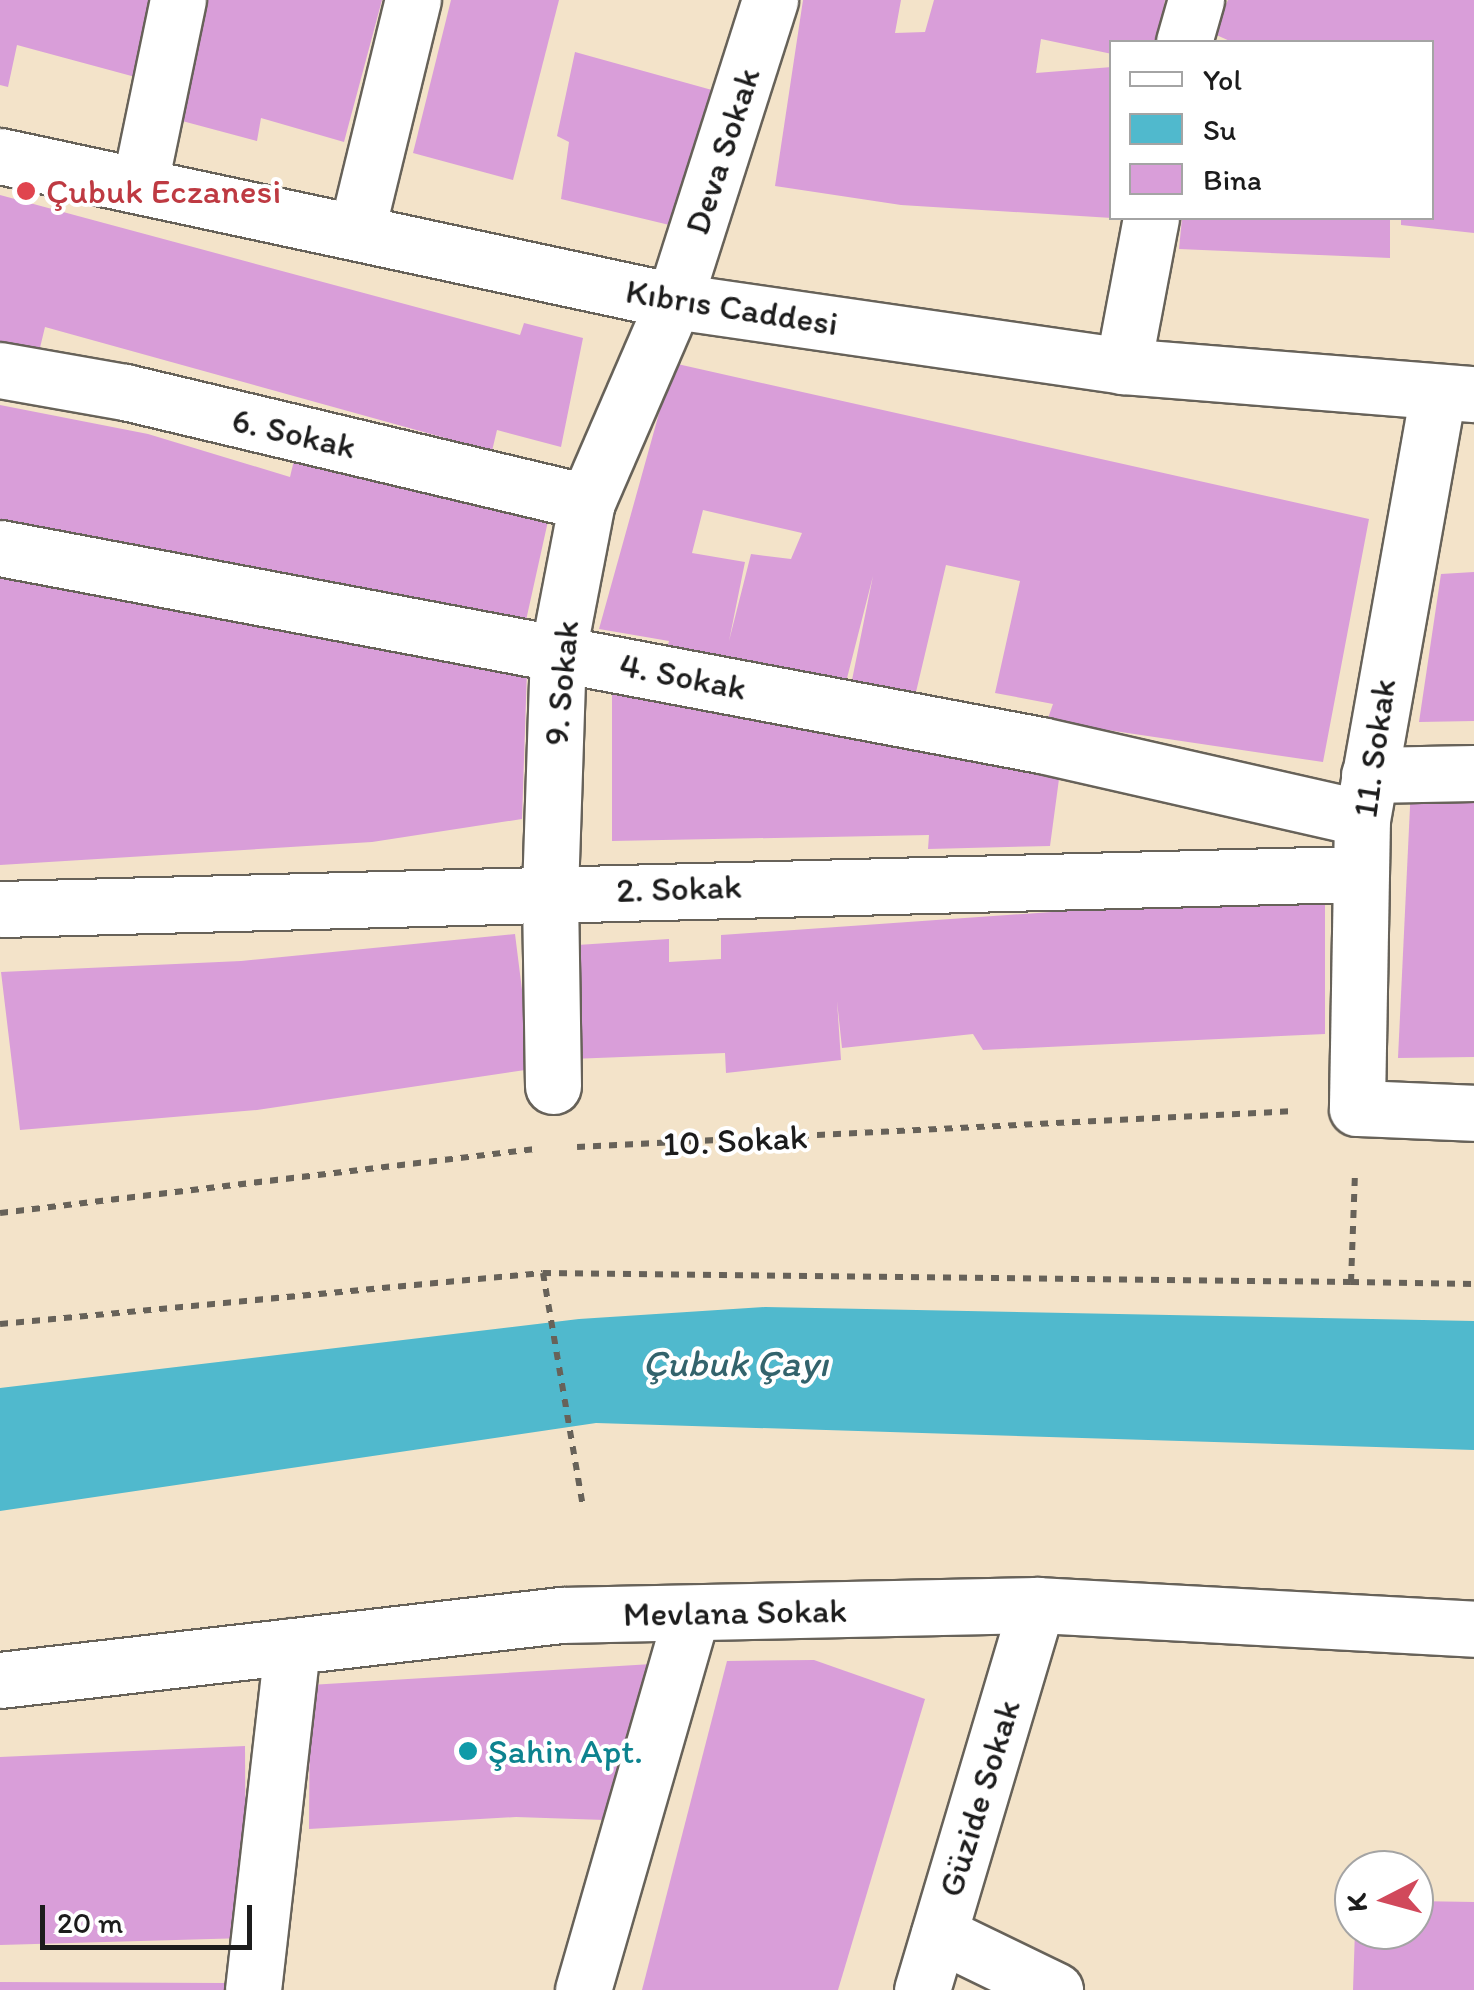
<!DOCTYPE html>
<html>
<head>
<meta charset="utf-8">
<style>
	body { margin:0 }
	#map { position:relative; width:1474px; height:1990px; overflow:hidden; background:#f3e3c9; font-family:Itim,sans-serif }
	div>[style] { position:absolute }
	.water>* { inset:0; background:#50b9cd }
	.building>* { inset:0; background:#d99ed9 }
	.path>* { height:6px; margin-top:-3px; transform-origin:0; background:repeating-linear-gradient(90deg,#676259 0 8px,transparent 0 16px) }
	.roads { filter:drop-shadow(2px 0 #676259) drop-shadow(-2px 0 #676259) drop-shadow(0 2px #676259) drop-shadow(0 -2px #676259) }
	.minor>* { height:55px; margin:-27.5px; padding:0 27.5px; transform-origin:27.5px; border-radius:27.5px; background:#fff }
	.dots>* { width:28px; height:28px; translate:-50% -50%; box-sizing:border-box; border:5px solid #fff; border-radius:50% }
	span { translate:-50% -50%; white-space:nowrap; text-align:center; line-height:1.15; -webkit-text-stroke:8px #fff; paint-order:stroke }
	.street-label { font-size:35px; color:#1c1c1c }
	.health-label { font-size:35px; color:#be3a42 }
	.left { translate:0 -50%; text-align:left }
	.culture-label { font-size:35px; color:#0d838f }
	.water-label { font-size:38px; color:#33636c; font-style:italic }
	.legend { position:absolute; left:1109px; top:40px; width:325px; height:180px; box-sizing:border-box; background:#fff; border:2px solid #a4a4a4; margin:0; padding:12px 18px; list-style:none; font-size:30px; color:#1c1c1c }
	.legend li { display:flex; align-items:center; gap:20px; height:50px }
	.legend b { width:50px; border:2px solid #a4a4a4 }
	.north { position:absolute; left:1334px; top:1850px; width:100px; height:100px; box-sizing:border-box; background:#fff; border:2px solid #a4a4a4; border-radius:50%; rotate:264deg; font-size:28px; font-weight:700; line-height:40px; text-align:center; color:#1c1c1c }
	.north::after { content:''; display:block; margin:auto; width:35px; height:45px; background:#d1495b; clip-path:polygon(50% 0,100% 100%,50% 72%,0 100%) }
	.scale { position:absolute; left:40px; top:1905px; width:212px; height:45px; box-sizing:border-box; border:5px solid #1c1c1c; border-top:0; padding-left:12px; font-size:30px; line-height:35px; white-space:nowrap; color:#1c1c1c; -webkit-text-stroke:8px #fff; paint-order:stroke }
</style>
</head>
<body>
<div id="map">
	<div class="water">
		<i style="clip-path:polygon(765px 1307px,1474px 1321px,1474px 1450px,596px 1423px,0 1511px,0 1388px,579px 1319px)"></i>
	</div>
	<div class="building">
		<i style="clip-path:polygon(0 0,155px 0,139px 78px,17px 45px,8px 87px,0 85px)"></i>
		<i style="clip-path:polygon(203px 0,382px 0,344px 142px,261px 118px,257px 141px,171px 118px)"></i>
		<i style="clip-path:polygon(451px 0,559px 0,513px 180px,413px 153px)"></i>
		<i style="clip-path:polygon(803px 0,901px 0,895px 33px,925px 32px,934px 0,1165px 0,1158px 42px,1112px 42px,1112px 54px,1041px 39px,1036px 73px,1112px 67px,1112px 218px,901px 205px,775px 186px)"></i>
		<i style="clip-path:polygon(1228px 0,1474px 0,1474px 233px,1401px 225px,1401px 218px,1432px 218px,1432px 42px,1232px 42px,1212px 33px)"></i>
		<i style="clip-path:polygon(575px 52px,712px 90px,682px 228px,561px 199px,569px 142px,557px 136px)"></i>
		<i style="clip-path:polygon(0 195px,520px 335px,524px 323px,583px 338px,561px 447px,497px 430px,492px 451px,45px 327px,38px 356px,0 348px)"></i>
		<i style="clip-path:polygon(1182px 218px,1390px 218px,1390px 258px,1179px 249px)"></i>
		<i style="clip-path:polygon(evenodd,673px 363px,1369px 519px,1323px 762px,1047px 721px,1053px 704px,995px 693px,1020px 581px,946px 565px,916px 692px,852px 680px,873px 576px,844px 690px,665px 656px,669px 641px,599px 629px,673px 363px,703px 510px,802px 533px,791px 559px,751px 554px,729px 641px,745px 562px,692px 553px,703px 510px)"></i>
		<i style="clip-path:polygon(0 405px,148px 434px,290px 477px,295px 456px,550px 512px,523px 634px,0 529px)"></i>
		<i style="clip-path:polygon(0 567px,527px 670px,522px 819px,372px 842px,0 865px)"></i>
		<i style="clip-path:polygon(1474px 572px,1474px 721px,1419px 722px,1441px 574px)"></i>
		<i style="clip-path:polygon(612px 688px,933px 746px,1059px 779px,1050px 846px,928px 849px,929px 835px,612px 841px)"></i>
		<i style="clip-path:polygon(1411px 786px,1474px 788px,1474px 1057px,1398px 1058px)"></i>
		<i style="clip-path:polygon(1325px 893px,1325px 1034px,983px 1050px,973px 1034px,842px 1048px,837px 1001px,841px 1060px,726px 1073px,725px 1053px,571px 1059px,562px 946px,669px 939px,669px 962px,721px 959px,721px 935px)"></i>
		<i style="clip-path:polygon(515px 934px,532px 1069px,257px 1110px,20px 1130px,1px 972px,241px 961px)"></i>
		<i style="clip-path:polygon(814px 1660px,925px 1699px,838px 1990px,642px 1990px,727px 1661px)"></i>
		<i style="clip-path:polygon(652px 1664px,605px 1820px,516px 1817px,309px 1829px,310px 1685px)"></i>
		<i style="clip-path:polygon(245px 1746px,246px 1938px,0 1945px,0 1757px)"></i>
		<i style="clip-path:polygon(1414px 1901px,1474px 1902px,1474px 1990px,1353px 1990px,1355px 1930px,1414px 1930px)"></i>
		<i style="clip-path:polygon(0 1982px,225px 1983px,225px 1990px,0 1990px)"></i>
	</div>
	<div class="path">
		<i style="left:577px;top:1147px;width:718px;rotate:-2.87deg"></i>
		<i style="left:0;top:1213px;width:539px;rotate:-6.82deg"></i>
		<i style="left:543px;top:1273px;width:238px;rotate:80.3deg"></i>
		<i style="left:1351px;top:1282px;width:123px;rotate:0.9deg"></i>
		<i style="left:0;top:1324px;width:545px;rotate:-5.37deg"></i>
		<i style="left:543px;top:1273px;width:808px;rotate:0.64deg"></i>
		<i style="left:1351px;top:1282px;width:110px;rotate:-87.9deg"></i>
	</div>
	<div class="roads">
		<div class="minor">
			<i style="left:1184px;top:42px;width:44px;rotate:-74.1deg"></i>
			<i style="left:0;top:156px;width:689px;rotate:12.14deg"></i>
			<i style="left:674px;top:301px;width:454px;rotate:8.2deg"></i>
			<i style="left:1123px;top:366px;width:352px;rotate:4.6deg"></i>
			<i style="left:140px;top:183px;width:187px;rotate:-78.3deg"></i>
			<i style="left:357px;top:229px;width:236px;rotate:-76.3deg"></i>
			<i style="left:1123px;top:366px;width:151px;rotate:-79.3deg"></i>
			<i style="left:0;top:370px;width:127px;rotate:10deg"></i>
			<i style="left:125px;top:392px;width:475px;rotate:13.4deg"></i>
			<i style="left:1438px;top:393px;width:432px;rotate:100.1deg"></i>
			<i style="left:1362px;top:818px;width:290px;rotate:91deg"></i>
			<i style="left:1357px;top:1108px;width:117px;rotate:2.4deg"></i>
			<i style="left:0;top:548px;width:1059px;rotate:10.72deg"></i>
			<i style="left:1041px;top:745px;width:329px;rotate:12.8deg"></i>
			<i style="left:1369px;top:775px;width:105px;rotate:-1.1deg"></i>
			<i style="left:0;top:909px;width:1359px;rotate:-1.48deg"></i>
			<i style="left:553px;top:1086px;width:194px;rotate:-90.9deg"></i>
			<i style="left:550px;top:892px;width:240px;rotate:-88.1deg"></i>
			<i style="left:558px;top:652px;width:153px;rotate:-79.1deg"></i>
			<i style="left:587px;top:502px;width:219px;rotate:-66.6deg"></i>
			<i style="left:674px;top:301px;width:316px;rotate:-72.3deg"></i>
			<i style="left:0;top:1680px;width:565px;rotate:-6.61deg"></i>
			<i style="left:561px;top:1615px;width:476px;rotate:-1.2deg"></i>
			<i style="left:1037px;top:1605px;width:438px;rotate:3.1deg"></i>
			<i style="left:939px;top:1934px;width:129px;rotate:25.8deg"></i>
			<i style="left:253px;top:1990px;width:346px;rotate:-83.5deg"></i>
			<i style="left:583px;top:1990px;width:392px;rotate:-73.9deg"></i>
			<i style="left:922px;top:1990px;width:402px;rotate:-73.4deg"></i>
		</div>
	</div>
	<div class="dots">
		<i style="left:26px;top:191px;background:#e0444e"></i>
		<i style="left:468px;top:1751px;background:#0f9aa8"></i>
	</div>
	<div class="street-label">
		<span style="left:722px;top:151px;rotate:-72deg">Deva Sokak</span>
		<span style="left:732px;top:307px;rotate:9deg">Kıbrıs Caddesi</span>
		<span style="left:294px;top:433px;rotate:13deg">6. Sokak</span>
		<span style="left:683px;top:676px;rotate:11deg">4. Sokak</span>
		<span style="left:561px;top:683px;rotate:-85deg">9. Sokak</span>
		<span style="left:1374px;top:748px;rotate:-82deg">11. Sokak</span>
		<span style="left:679px;top:888px;rotate:-2deg">2. Sokak</span>
		<span style="left:735px;top:1140px;rotate:-3deg">10. Sokak</span>
		<span style="left:735px;top:1612px;rotate:-1deg">Mevlana Sokak</span>
		<span style="left:979px;top:1798px;rotate:-73deg">Güzide Sokak</span>
	</div>
	<div class="health-label">
		<span class="left" style="left:46px;top:191px">Çubuk Eczanesi</span>
	</div>
	<div class="culture-label">
		<span class="left" style="left:488px;top:1751px">Şahin Apt.</span>
	</div>
	<div class="water-label">
		<span style="left:735px;top:1364px">Çubuk Çayı</span>
	</div>
	<ul class="legend">
	<li><b style="height:12px;background:#fff"></b>Yol</li>
	<li><b style="height:28px;background:#50b9cd"></b>Su</li>
	<li><b style="height:28px;background:#d99ed9"></b>Bina</li>
	</ul>
	<div class="north">K</div>
	<div class="scale">20 m</div>
</div>
</body>
</html>
